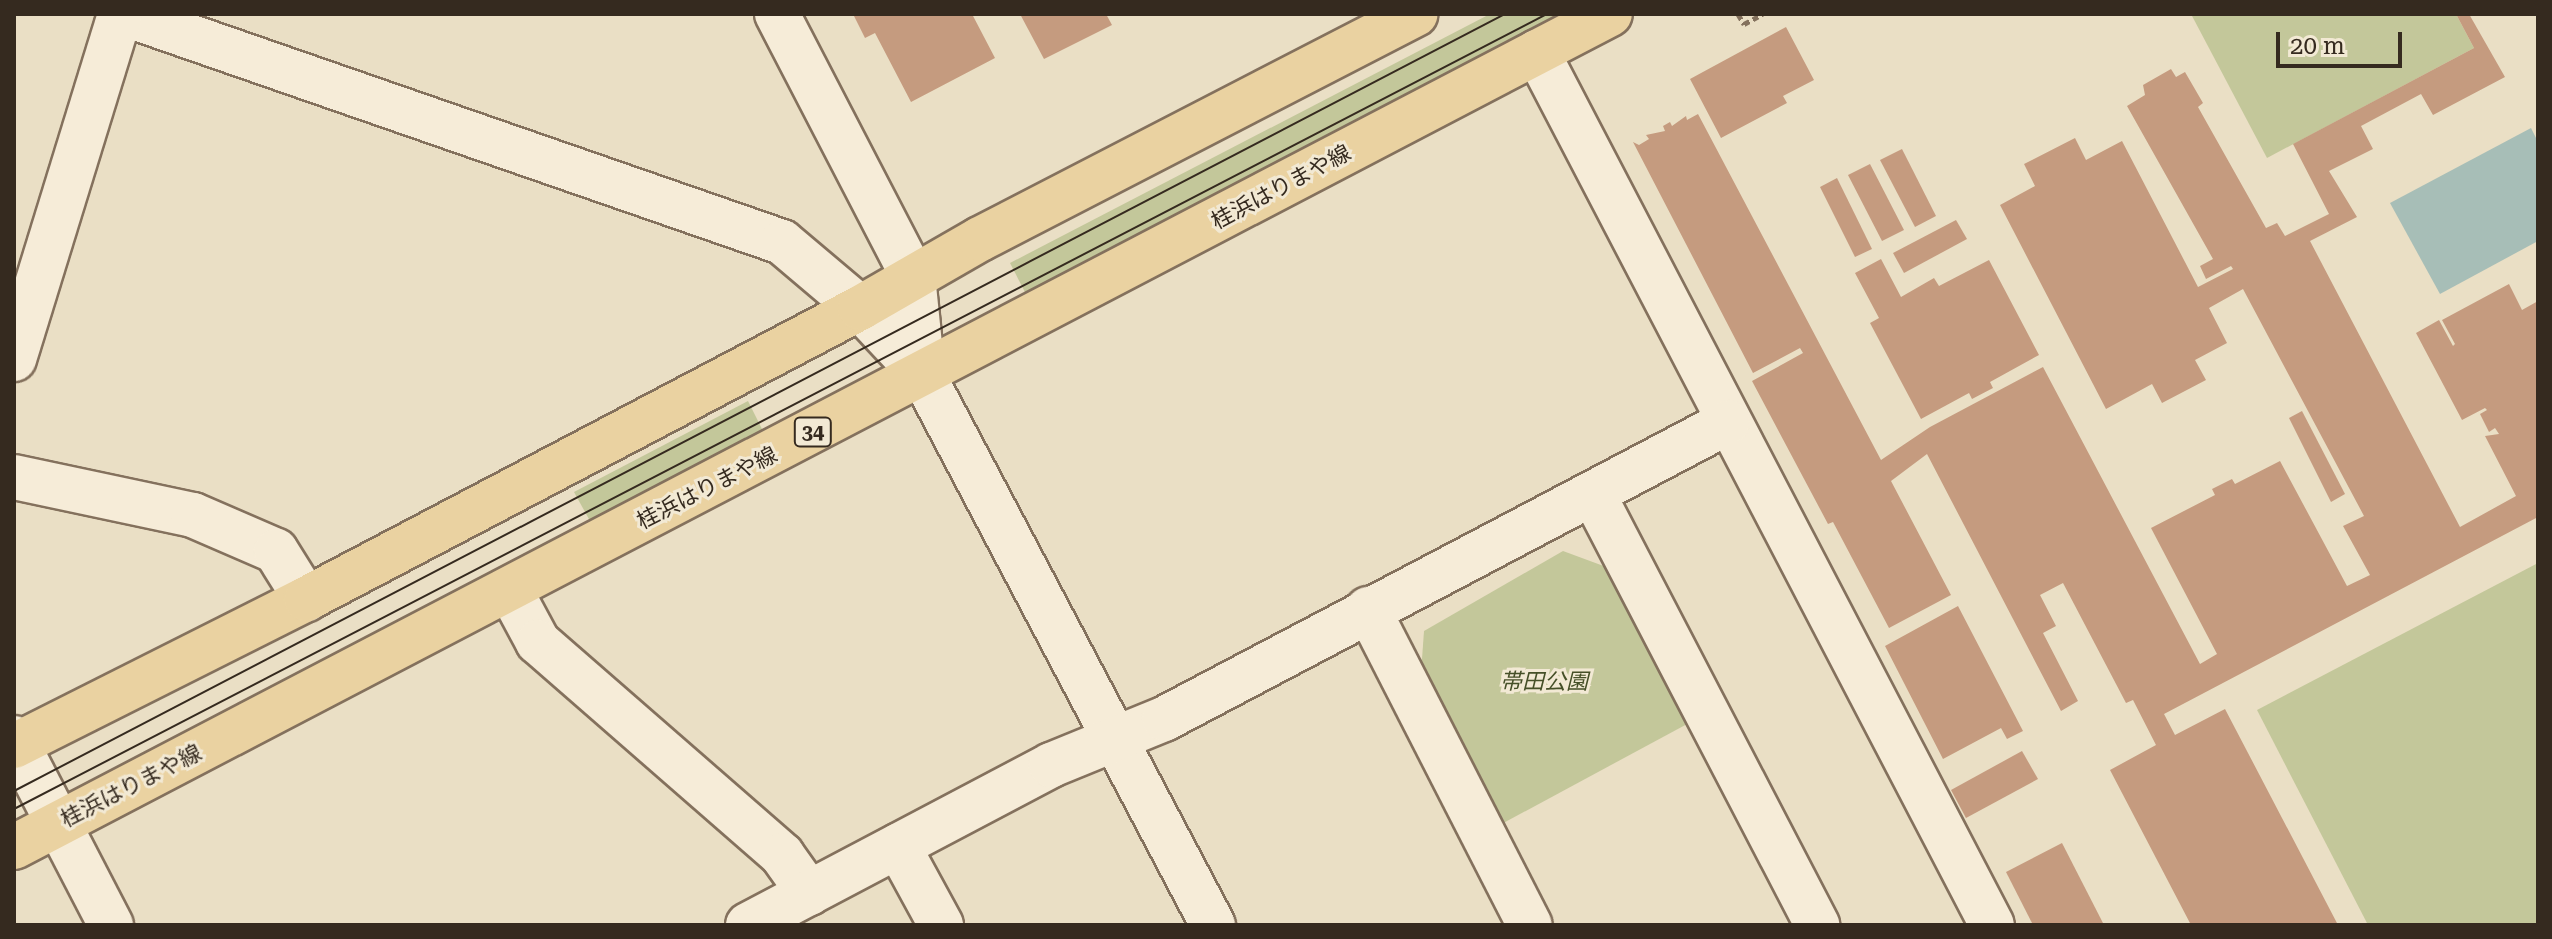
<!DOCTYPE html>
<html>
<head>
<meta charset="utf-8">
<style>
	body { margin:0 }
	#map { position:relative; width:2552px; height:939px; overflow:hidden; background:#eadfc5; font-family:"Roboto Serif","Noto Sans JP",serif }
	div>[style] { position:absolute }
	.green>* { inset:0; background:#c3c79a }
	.water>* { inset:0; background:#a7beb7 }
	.building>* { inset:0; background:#c59b7f }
	.path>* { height:5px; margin-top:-2.5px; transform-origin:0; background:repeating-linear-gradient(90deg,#84715d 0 6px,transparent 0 10px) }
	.roads { filter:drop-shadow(2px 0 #84715d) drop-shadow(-2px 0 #84715d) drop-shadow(0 2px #84715d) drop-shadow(0 -2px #84715d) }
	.street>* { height:44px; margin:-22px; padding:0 22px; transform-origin:22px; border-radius:22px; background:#f6ecd8 }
	.secondary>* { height:44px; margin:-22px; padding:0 22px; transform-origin:22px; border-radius:22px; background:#f6ecd8 }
	.primary>* { height:44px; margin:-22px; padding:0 22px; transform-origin:22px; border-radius:22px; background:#ead2a1 }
	.tram>* { height:2px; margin:-1px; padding:0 1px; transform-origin:1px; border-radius:1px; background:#352a1f }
	span { translate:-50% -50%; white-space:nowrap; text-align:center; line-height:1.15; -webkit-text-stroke:6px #f2e9d4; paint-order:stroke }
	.shield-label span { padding:2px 6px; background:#f2e9d4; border:2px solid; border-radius:6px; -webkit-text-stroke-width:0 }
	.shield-label { font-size:20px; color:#352a1f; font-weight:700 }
	.street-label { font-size:22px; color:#352a1f }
	.park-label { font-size:22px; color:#465028; font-style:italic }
	.frame { position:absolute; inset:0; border:16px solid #352a1f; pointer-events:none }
	.scale { position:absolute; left:2276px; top:32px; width:126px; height:36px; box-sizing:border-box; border:4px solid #352a1f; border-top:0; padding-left:10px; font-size:24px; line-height:28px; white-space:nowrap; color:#352a1f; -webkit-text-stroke:6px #f2e9d4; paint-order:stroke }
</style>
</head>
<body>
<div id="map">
	<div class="green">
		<i style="clip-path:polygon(1490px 14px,1568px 14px,1027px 296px,1010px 263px)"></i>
		<i style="clip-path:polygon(2191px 14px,2456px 14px,2474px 48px,2267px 158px)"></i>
		<i style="clip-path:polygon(748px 401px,763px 431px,590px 521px,574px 492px)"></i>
		<i style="clip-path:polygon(1563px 551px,1609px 568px,1689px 723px,1496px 827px,1421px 673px,1424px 631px)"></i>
		<i style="clip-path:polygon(2538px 563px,2538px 925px,2368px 925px,2257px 710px)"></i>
	</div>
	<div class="water">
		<i style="clip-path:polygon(2531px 128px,2538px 142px,2538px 241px,2440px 294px,2390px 203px)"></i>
	</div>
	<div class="building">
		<i style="clip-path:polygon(853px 14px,972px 14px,995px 58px,911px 102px,875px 33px,865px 38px)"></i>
		<i style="clip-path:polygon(1020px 14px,1106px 14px,1112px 25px,1044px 59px)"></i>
		<i style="clip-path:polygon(2456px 14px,2469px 14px,2505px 77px,2433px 115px,2421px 94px,2361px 126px,2373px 149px,2329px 171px,2357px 217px,2310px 241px,2460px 527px,2516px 496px,2485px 436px,2499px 434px,2495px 428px,2489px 432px,2480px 414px,2487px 410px,2485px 408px,2462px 420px,2416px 333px,2439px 320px,2453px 346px,2455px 344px,2442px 320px,2509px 284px,2522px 310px,2538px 301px,2538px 517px,2164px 714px,2175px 735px,2225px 709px,2338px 925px,2191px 925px,2110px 770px,2156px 745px,2133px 700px,2126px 703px,2063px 583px,2040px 595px,2056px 626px,2043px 633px,2078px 701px,2061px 711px,1927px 454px,1891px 481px,1951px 595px,1889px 628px,1833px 522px,1828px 524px,1752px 381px,1803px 353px,1800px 348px,1753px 373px,1633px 142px,1639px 145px,1649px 139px,1646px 135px,1665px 131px,1663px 126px,1670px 122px,1672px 126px,1686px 116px,1687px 120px,1698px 114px,1881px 460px,1930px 427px,2043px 367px,2200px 664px,2217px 654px,2151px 528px,2215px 495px,2212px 489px,2232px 479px,2235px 484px,2280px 461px,2347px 586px,2370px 575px,2343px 526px,2364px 516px,2243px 289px,2209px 308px,2227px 343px,2195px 360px,2206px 380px,2162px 403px,2152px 384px,2106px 409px,2000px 205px,2035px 186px,2024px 164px,2075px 138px,2086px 160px,2122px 141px,2198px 287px,2233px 269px,2231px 266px,2206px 279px,2200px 266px,2213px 259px,2127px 106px,2145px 95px,2143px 85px,2171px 69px,2176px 77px,2185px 72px,2203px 103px,2198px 107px,2266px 228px,2277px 223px,2285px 236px,2329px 214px,2293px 144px,2474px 48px)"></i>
		<i style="clip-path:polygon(1786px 27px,1814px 80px,1783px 96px,1787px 103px,1721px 138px,1690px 79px)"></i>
		<i style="clip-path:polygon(1902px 149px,1936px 216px,1915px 227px,1880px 160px)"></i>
		<i style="clip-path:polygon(1870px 164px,1904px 230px,1882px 241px,1848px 175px)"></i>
		<i style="clip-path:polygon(1837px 178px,1872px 249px,1855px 257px,1820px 187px)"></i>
		<i style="clip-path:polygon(1956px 220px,1967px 239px,1904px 273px,1893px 253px)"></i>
		<i style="clip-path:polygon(1881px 259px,1901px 297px,1934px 278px,1939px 286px,1989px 260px,2039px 355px,1990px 382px,1993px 388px,1972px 399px,1969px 393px,1921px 419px,1870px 323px,1879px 318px,1855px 273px)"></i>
		<i style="clip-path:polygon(2302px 411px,2345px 494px,2331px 502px,2289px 418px)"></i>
		<i style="clip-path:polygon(1958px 606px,2023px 731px,2007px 739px,2001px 728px,1943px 759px,1885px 646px)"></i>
		<i style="clip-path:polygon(2022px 751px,2038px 779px,1966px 818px,1951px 790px)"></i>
		<i style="clip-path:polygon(2062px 843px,2104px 925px,2033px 925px,2006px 872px)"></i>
	</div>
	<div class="path">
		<i style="left:1738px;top:14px;width:12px;rotate:59deg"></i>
		<i style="left:1744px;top:24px;width:21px;rotate:-28deg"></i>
	</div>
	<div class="roads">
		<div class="street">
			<i style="left:125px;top:14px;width:695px;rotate:19.14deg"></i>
			<i style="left:782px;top:242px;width:102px;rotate:40.2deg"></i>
			<i style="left:860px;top:308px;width:92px;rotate:46.8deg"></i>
			<i style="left:923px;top:375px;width:622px;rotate:62.2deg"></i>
			<i style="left:777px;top:14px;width:295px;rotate:62.6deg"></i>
			<i style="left:913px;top:276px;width:100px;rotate:84.2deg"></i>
			<i style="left:1537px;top:52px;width:984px;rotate:62.47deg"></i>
			<i style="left:14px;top:359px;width:361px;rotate:-72.9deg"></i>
			<i style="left:1593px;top:494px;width:486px;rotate:62.5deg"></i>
			<i style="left:510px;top:590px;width:59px;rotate:61.7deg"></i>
			<i style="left:538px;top:642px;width:324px;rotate:41.1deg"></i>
			<i style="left:782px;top:855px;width:47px;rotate:54.6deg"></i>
			<i style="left:1368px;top:609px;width:355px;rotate:62.9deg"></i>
			<i style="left:898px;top:846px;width:90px;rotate:61.4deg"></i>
			<i style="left:748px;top:925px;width:343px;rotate:-27.8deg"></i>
			<i style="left:1051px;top:765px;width:122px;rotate:-22.2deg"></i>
			<i style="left:1164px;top:719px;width:637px;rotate:-27.77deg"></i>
		</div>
		<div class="secondary">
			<i style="left:14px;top:477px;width:183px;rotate:12deg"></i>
			<i style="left:193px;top:515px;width:90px;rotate:23.4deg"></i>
			<i style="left:276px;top:551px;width:57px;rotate:58deg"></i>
			<i style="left:14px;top:738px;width:211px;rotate:62.6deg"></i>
		</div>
		<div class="primary">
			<i style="left:14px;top:746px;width:327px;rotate:-26.7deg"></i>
			<i style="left:306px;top:599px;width:626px;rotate:-27.71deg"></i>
			<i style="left:860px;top:308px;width:138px;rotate:-29.9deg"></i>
			<i style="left:980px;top:239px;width:490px;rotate:-27.3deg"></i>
			<i style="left:14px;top:847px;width:1800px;rotate:-27.56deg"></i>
		</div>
	</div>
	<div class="tram">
		<i style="left:14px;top:791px;width:1681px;rotate:-27.53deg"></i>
		<i style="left:14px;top:809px;width:1727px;rotate:-27.41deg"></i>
	</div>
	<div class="shield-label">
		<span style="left:813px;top:432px">34</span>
	</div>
	<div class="street-label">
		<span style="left:1281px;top:187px;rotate:-28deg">桂浜はりまや線</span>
		<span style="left:707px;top:488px;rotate:-27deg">桂浜はりまや線</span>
		<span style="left:131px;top:786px;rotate:-27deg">桂浜はりまや線</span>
	</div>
	<div class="park-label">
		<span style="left:1544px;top:682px">帯田公園</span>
	</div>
	<div class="frame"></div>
	<div class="scale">20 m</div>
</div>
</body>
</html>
